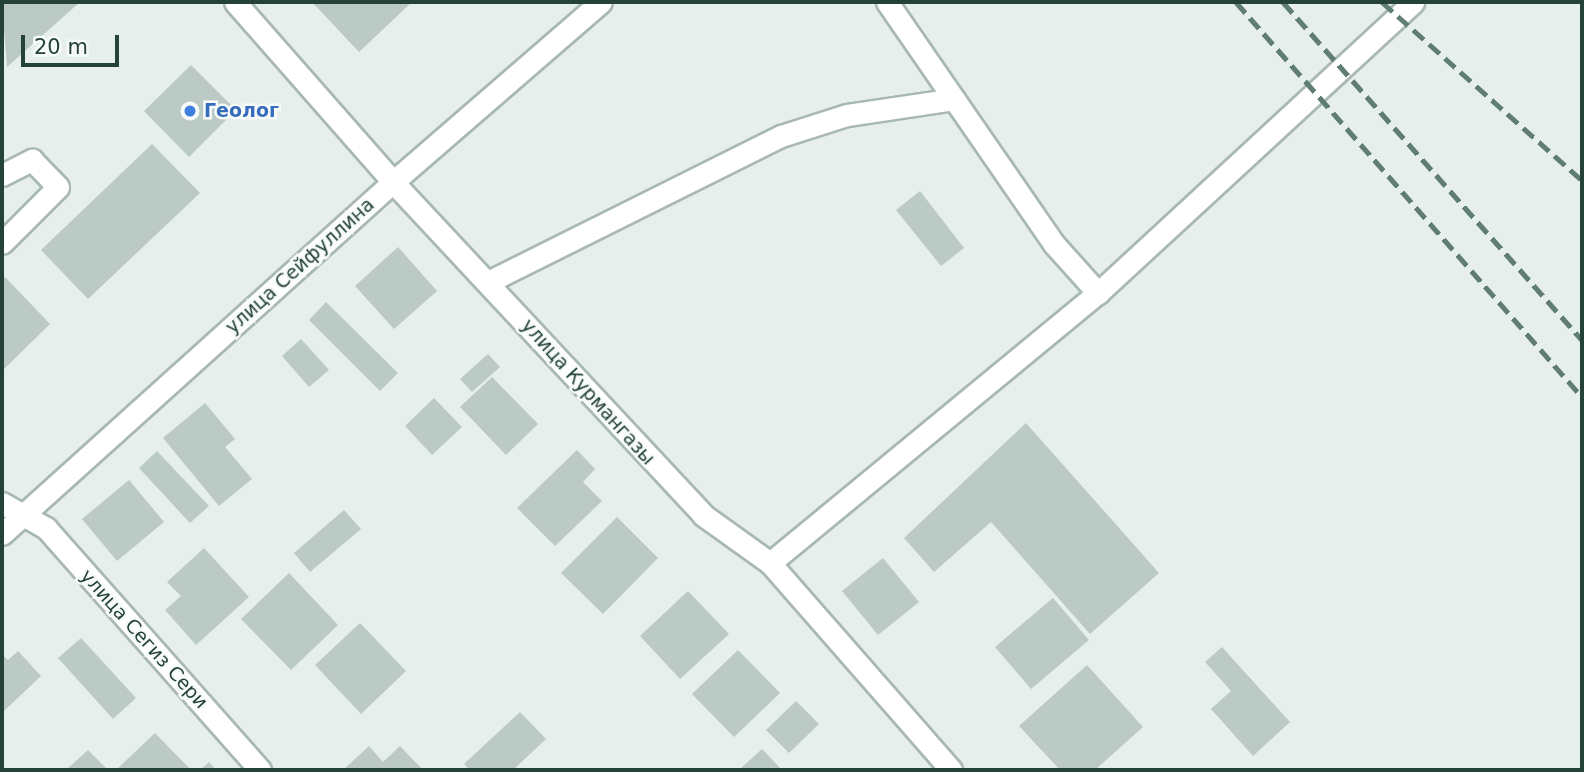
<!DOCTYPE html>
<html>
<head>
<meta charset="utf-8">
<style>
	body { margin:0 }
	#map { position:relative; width:1584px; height:772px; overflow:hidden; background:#e6efeb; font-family:"DejaVu Sans",sans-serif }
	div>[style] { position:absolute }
	.building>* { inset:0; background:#bbcac4 }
	.roads { filter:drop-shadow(2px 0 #a8b8b2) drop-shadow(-2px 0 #a8b8b2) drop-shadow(0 2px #a8b8b2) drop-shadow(0 -2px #a8b8b2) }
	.minor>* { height:21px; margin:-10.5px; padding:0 10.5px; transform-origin:10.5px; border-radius:10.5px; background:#fff }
	.secondary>* { height:21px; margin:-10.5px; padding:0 10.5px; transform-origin:10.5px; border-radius:10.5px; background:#fff }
	.rail>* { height:5px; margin-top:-2.5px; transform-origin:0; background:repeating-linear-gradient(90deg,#5f7d75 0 14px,transparent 0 21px) }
	.dots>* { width:19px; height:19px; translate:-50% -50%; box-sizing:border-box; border:4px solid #f7fbf9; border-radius:50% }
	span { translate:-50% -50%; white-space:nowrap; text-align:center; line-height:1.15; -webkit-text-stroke:5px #f7fbf9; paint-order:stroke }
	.shop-label { font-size:19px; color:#366cbe; font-weight:700 }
	.left { translate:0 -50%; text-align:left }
	.street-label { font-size:19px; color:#24423a }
	.frame { position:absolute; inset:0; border:4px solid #24423a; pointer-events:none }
	.scale { position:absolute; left:21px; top:35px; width:98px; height:32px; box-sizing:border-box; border:4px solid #24423a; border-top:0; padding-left:9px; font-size:21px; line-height:24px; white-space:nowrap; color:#24423a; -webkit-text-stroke:5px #f7fbf9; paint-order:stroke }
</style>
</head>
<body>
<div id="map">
	<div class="building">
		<i style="clip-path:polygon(2px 2px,80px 2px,7px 67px)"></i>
		<i style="clip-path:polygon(312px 2px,412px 2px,359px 52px)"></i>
		<i style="clip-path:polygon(191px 65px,236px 110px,189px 157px,144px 111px)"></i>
		<i style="clip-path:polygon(152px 144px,200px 193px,88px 299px,41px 250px)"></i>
		<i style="clip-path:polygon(920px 191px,964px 248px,941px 266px,896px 210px)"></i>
		<i style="clip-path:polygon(398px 247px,437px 291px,394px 329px,355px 286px)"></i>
		<i style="clip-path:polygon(5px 277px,50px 324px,2px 371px,2px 280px)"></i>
		<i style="clip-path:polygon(326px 302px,398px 373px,380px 391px,309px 320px)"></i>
		<i style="clip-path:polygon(301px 339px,329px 370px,309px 387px,282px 356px)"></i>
		<i style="clip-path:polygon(488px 354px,500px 367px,472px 392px,460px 379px)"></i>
		<i style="clip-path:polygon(492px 377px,538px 424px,506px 455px,460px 407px)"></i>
		<i style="clip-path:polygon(434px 398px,462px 427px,432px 455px,405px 426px)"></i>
		<i style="clip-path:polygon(205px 403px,235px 439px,225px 447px,252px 479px,219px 506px,163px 438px)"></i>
		<i style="clip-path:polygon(1026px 423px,1159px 573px,1090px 634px,991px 522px,934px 572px,904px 538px)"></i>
		<i style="clip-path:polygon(577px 450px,595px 469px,583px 482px,602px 501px,555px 546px,517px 508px)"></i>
		<i style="clip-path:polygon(157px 451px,209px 506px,190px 523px,139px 468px)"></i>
		<i style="clip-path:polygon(129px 480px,164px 522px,117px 561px,82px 519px)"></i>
		<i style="clip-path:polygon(344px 510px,361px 529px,310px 572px,294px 553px)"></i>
		<i style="clip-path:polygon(617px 517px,658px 558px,603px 614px,561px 573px)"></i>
		<i style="clip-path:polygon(204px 548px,249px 597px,196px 645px,165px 610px,181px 596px,167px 582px)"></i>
		<i style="clip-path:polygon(883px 558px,919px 602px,878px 635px,842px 591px)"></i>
		<i style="clip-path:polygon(289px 573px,338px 625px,291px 670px,241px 619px)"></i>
		<i style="clip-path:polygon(688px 591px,729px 634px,680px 679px,640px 636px)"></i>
		<i style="clip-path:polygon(1053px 598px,1089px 640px,1031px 689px,995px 647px)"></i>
		<i style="clip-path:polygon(360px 623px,406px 671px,361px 714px,315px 665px)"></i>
		<i style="clip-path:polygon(81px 638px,136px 698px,113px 719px,58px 658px)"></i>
		<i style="clip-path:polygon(1222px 647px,1290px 722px,1253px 756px,1211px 709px,1231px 691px,1205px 662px)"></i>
		<i style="clip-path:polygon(738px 650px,780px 693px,734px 737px,692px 694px)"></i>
		<i style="clip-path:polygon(18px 651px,41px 676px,4px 711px,2px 654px,8px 660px)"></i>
		<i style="clip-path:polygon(1087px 665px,1143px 727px,1095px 770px,1060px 770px,1019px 726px)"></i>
		<i style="clip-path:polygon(796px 701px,819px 724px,789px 753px,766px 730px)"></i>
		<i style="clip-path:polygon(520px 712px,546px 739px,513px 770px,470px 770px,464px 764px)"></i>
		<i style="clip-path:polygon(155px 733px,191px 770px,116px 770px)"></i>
		<i style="clip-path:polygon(369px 746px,383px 762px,400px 746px,423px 770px,343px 770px)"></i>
		<i style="clip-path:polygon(762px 749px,782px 770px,739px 770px)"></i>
		<i style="clip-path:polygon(88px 750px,108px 770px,66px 770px)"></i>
		<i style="clip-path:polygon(209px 762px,216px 770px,200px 770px)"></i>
	</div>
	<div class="roads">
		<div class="minor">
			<i style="left:235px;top:2px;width:240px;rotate:48.7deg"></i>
			<i style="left:393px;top:182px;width:275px;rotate:-40.9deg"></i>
			<i style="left:887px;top:2px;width:294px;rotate:55.4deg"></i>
			<i style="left:1054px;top:244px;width:66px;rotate:48.1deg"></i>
			<i style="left:2px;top:175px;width:34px;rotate:-27deg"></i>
			<i style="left:32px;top:160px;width:37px;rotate:46deg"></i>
			<i style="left:58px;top:187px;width:79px;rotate:135deg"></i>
			<i style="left:488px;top:282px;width:327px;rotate:-26.5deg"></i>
			<i style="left:781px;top:136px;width:69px;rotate:-17.7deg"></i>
			<i style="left:847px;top:115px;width:108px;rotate:-8.5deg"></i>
			<i style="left:2px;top:503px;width:51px;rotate:29.6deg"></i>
			<i style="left:46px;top:528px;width:323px;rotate:48.5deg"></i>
			<i style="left:770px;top:563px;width:275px;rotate:48.8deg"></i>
		</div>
		<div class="secondary">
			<i style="left:2px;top:534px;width:526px;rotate:-42deg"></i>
			<i style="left:393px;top:182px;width:455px;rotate:47deg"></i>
			<i style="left:703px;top:515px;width:82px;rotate:35.6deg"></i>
			<i style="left:770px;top:563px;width:425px;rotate:-39.5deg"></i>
			<i style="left:1098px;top:293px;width:429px;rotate:-42.7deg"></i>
		</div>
	</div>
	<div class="rail">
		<i style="left:1236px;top:2px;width:525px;rotate:48.78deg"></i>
		<i style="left:1283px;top:2px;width:451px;rotate:48.5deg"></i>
		<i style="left:1382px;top:2px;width:268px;rotate:41.7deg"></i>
	</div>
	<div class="dots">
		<i style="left:190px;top:111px;background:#3f7fe0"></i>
	</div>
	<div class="shop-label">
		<span class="left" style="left:204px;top:111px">Геолог</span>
	</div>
	<div class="street-label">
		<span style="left:300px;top:266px;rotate:-42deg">улица Сейфуллина</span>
		<span style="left:588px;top:392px;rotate:48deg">улица Курмангазы</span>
		<span style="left:144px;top:639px;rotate:48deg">улица Сегиз Сери</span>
	</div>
	<div class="frame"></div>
	<div class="scale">20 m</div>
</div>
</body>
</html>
